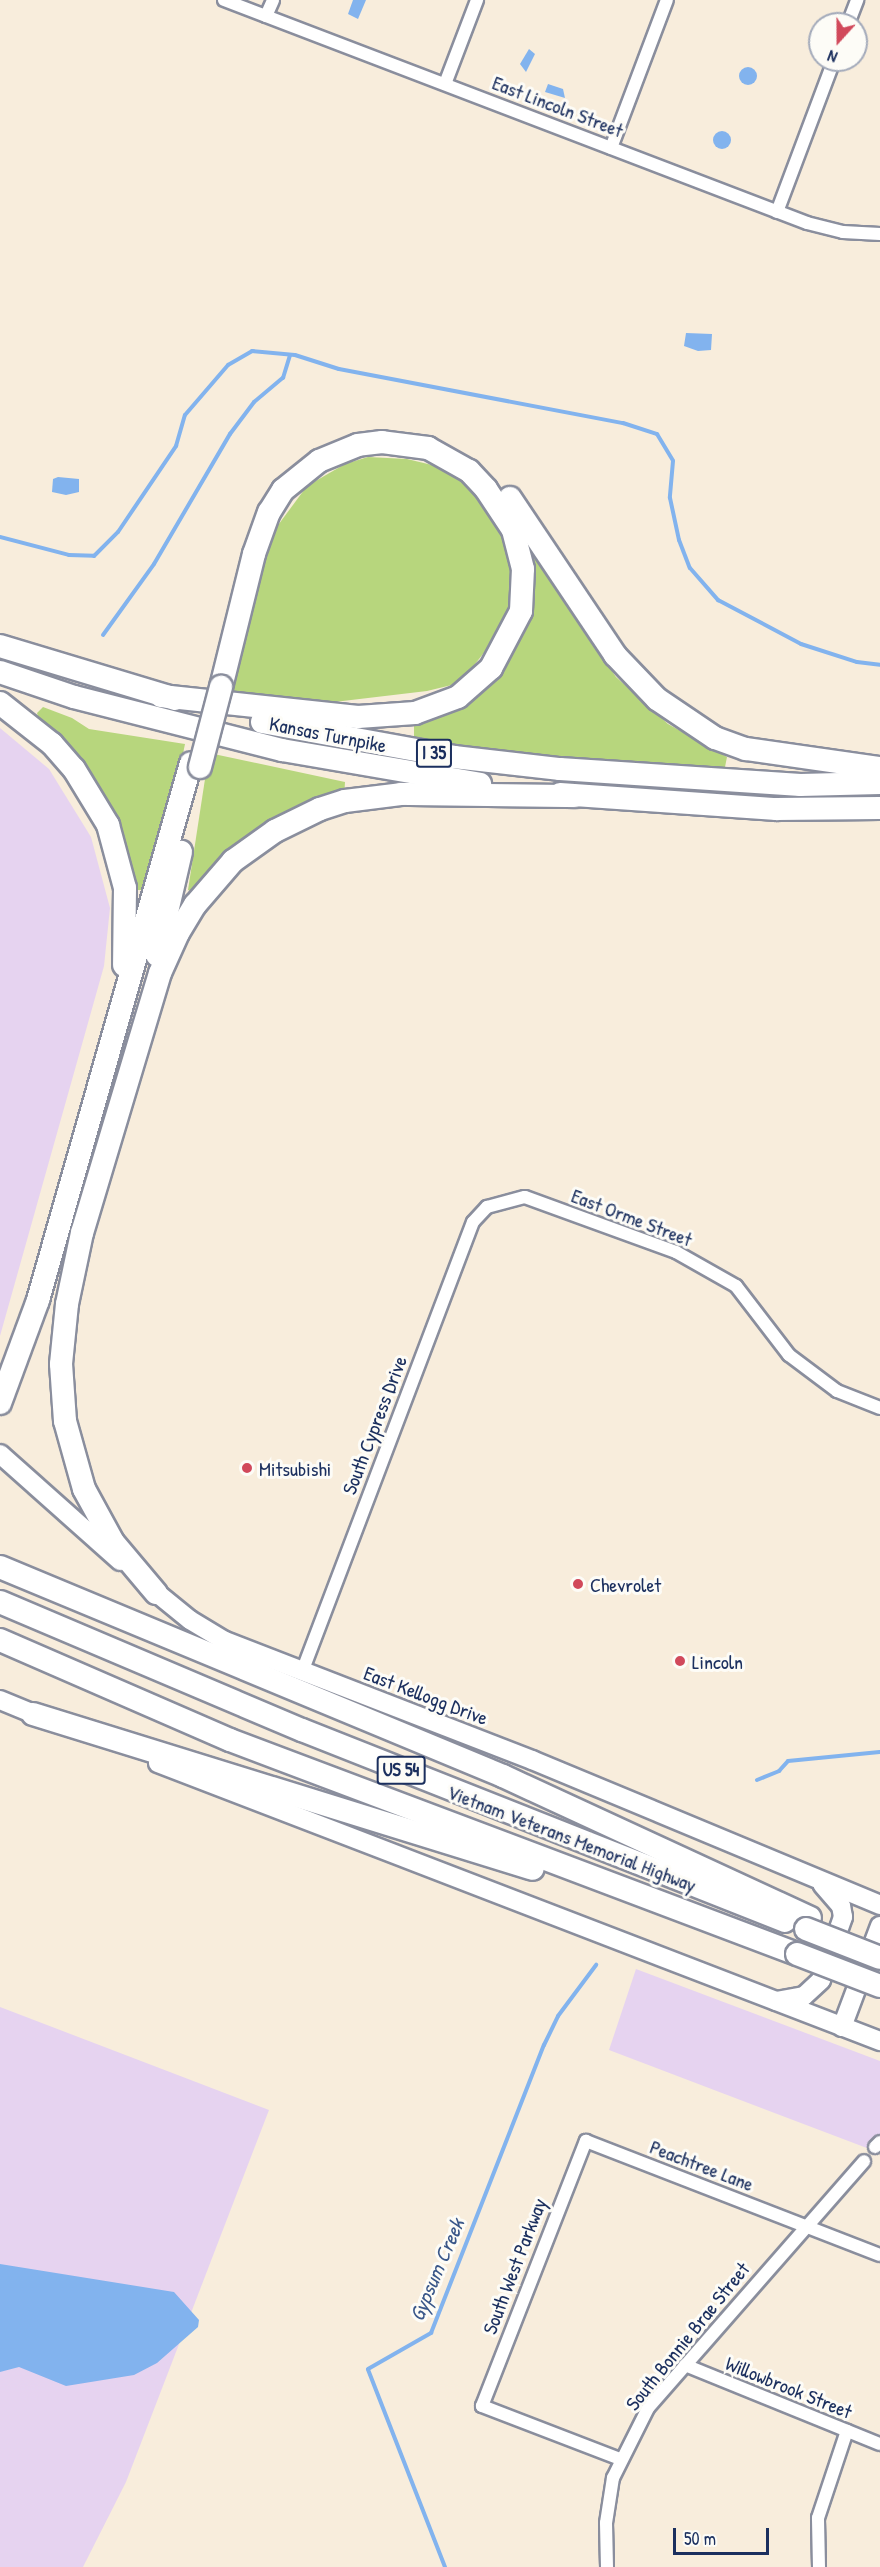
<!DOCTYPE html>
<html>
<head>
<meta charset="utf-8">
<style>
	body { margin:0 }
	#map { position:relative; width:880px; height:2567px; overflow:hidden; background:#f8eddc; font-family:"Patrick Hand",sans-serif }
	div>[style] { position:absolute }
	.built>* { inset:0; background:#e6d3f0 }
	.green>* { inset:0; background:#b7d67d }
	.water>* { inset:0; background:#82b3ee }
	.round { border-radius:50% }
	.stream>* { height:4px; margin:-2px; padding:0 2px; transform-origin:2px; border-radius:2px; background:#82b3ee }
	.roads { filter:drop-shadow(2px 0 #8a8e9d) drop-shadow(-2px 0 #8a8e9d) drop-shadow(0 2px #8a8e9d) drop-shadow(0 -2px #8a8e9d) }
	.street>* { height:12px; margin:-6px; padding:0 6px; transform-origin:6px; border-radius:6px; background:#fff }
	.secondary>* { height:18px; margin:-9px; padding:0 9px; transform-origin:9px; border-radius:9px; background:#fff }
	.highway>* { height:22px; margin:-11px; padding:0 11px; transform-origin:11px; border-radius:11px; background:#fff }
	.bridges { filter:drop-shadow(2px 0 #8a8e9d) drop-shadow(-2px 0 #8a8e9d) drop-shadow(0 2px #8a8e9d) drop-shadow(0 -2px #8a8e9d) }
	.highway-bridge>* { height:22px; margin:-11px; padding:0 11px; transform-origin:11px; border-radius:11px; background:#fff }
	.dots>* { width:16px; height:16px; translate:-50% -50%; box-sizing:border-box; border:3px solid #fdfcf7; border-radius:50% }
	span { translate:-50% -50%; white-space:nowrap; text-align:center; line-height:1.15; -webkit-text-stroke:6px #fdfcf7; paint-order:stroke }
	.shield-label span { padding:2px 4px; background:#fdfcf7; border:2px solid; border-radius:4px; -webkit-text-stroke-width:0 }
	.shield-label { font-size:18px; color:#1b2f5e; font-weight:700 }
	.street-label { font-size:20px; color:#1b2f5e }
	.poi-label { font-size:20px; color:#1b2f5e }
	.left { translate:0 -50%; text-align:left }
	.water-label { font-size:21px; color:#3a5789; font-style:italic }
	.north { position:absolute; left:808px; top:12px; width:60px; height:60px; box-sizing:border-box; background:#fdfcf7; border:2px solid #a3aaba; border-radius:50%; rotate:201deg; font-size:16px; font-weight:700; line-height:24px; text-align:center; color:#1b2f5e }
	.north::after { content:''; display:block; margin:auto; width:21px; height:27px; background:#d1495b; clip-path:polygon(50% 0,100% 100%,50% 72%,0 100%) }
	.scale { position:absolute; left:673px; top:2528px; width:96px; height:27px; box-sizing:border-box; border:3px solid #1b2f5e; border-top:0; padding-left:8px; font-size:18px; line-height:21px; white-space:nowrap; color:#1b2f5e; -webkit-text-stroke:4px #fdfcf7; paint-order:stroke }
</style>
</head>
<body>
<div id="map">
	<div class="built">
		<i style="clip-path:polygon(0 728px,49px 769px,91px 837px,110px 908px,104px 966px,0 1336px)"></i>
		<i style="clip-path:polygon(636px 1969px,880px 2061px,880px 2153px,609px 2050px)"></i>
		<i style="clip-path:polygon(0 2007px,269px 2110px,126px 2482px,83px 2567px,0 2567px)"></i>
	</div>
	<div class="green">
		<i style="clip-path:polygon(368px 457px,407px 459px,432px 465px,461px 480px,495px 518px,507px 540px,512px 568px,509px 608px,498px 635px,460px 683px,427px 691px,309px 705px,223px 695px,270px 536px,307px 486px,345px 464px)"></i>
		<i style="clip-path:polygon(523px 538px,616px 677px,668px 724px,727px 757px,724px 772px,525px 756px,414px 741px,414px 724px,446px 715px,488px 688px,515px 648px,526px 620px)"></i>
		<i style="clip-path:polygon(43px 707px,72px 718px,89px 729px,185px 744px,175px 793px,144px 890px,137px 890px,128px 859px,41px 727px,37px 713px)"></i>
		<i style="clip-path:polygon(209px 753px,345px 782px,344px 798px,196px 894px,188px 890px)"></i>
	</div>
	<div class="water">
		<i style="clip-path:polygon(353px 0,366px 0,358px 19px,348px 14px)"></i>
		<i style="clip-path:polygon(529px 49px,535px 54px,526px 72px,520px 64px)"></i>
		<i class="round" style="left:739px;top:67px;width:18px;height:18px"></i>
		<i style="clip-path:polygon(548px 84px,563px 89px,565px 98px,545px 92px)"></i>
		<i class="round" style="left:713px;top:131px;width:18px;height:18px"></i>
		<i style="clip-path:polygon(686px 333px,712px 334px,711px 350px,698px 351px,684px 346px)"></i>
		<i style="clip-path:polygon(58px 477px,79px 479px,79px 492px,66px 495px,52px 492px,53px 479px)"></i>
		<i style="clip-path:polygon(0 2264px,174px 2292px,199px 2320px,198px 2327px,157px 2363px,134px 2375px,66px 2386px,19px 2367px,0 2372px)"></i>
	</div>
	<div class="stream">
		<i style="left:0;top:537px;width:71px;rotate:14.6deg"></i>
		<i style="left:69px;top:555px;width:25px;rotate:2deg"></i>
		<i style="left:94px;top:556px;width:34px;rotate:-45deg"></i>
		<i style="left:118px;top:532px;width:104px;rotate:-56deg"></i>
		<i style="left:176px;top:446px;width:32px;rotate:-74deg"></i>
		<i style="left:185px;top:415px;width:66px;rotate:-49.3deg"></i>
		<i style="left:228px;top:365px;width:28px;rotate:-30deg"></i>
		<i style="left:252px;top:351px;width:43px;rotate:5.3deg"></i>
		<i style="left:295px;top:355px;width:46px;rotate:17.7deg"></i>
		<i style="left:339px;top:369px;width:289px;rotate:10.8deg"></i>
		<i style="left:623px;top:423px;width:36px;rotate:18deg"></i>
		<i style="left:657px;top:434px;width:31px;rotate:59deg"></i>
		<i style="left:673px;top:461px;width:37px;rotate:95deg"></i>
		<i style="left:670px;top:498px;width:43px;rotate:77.9deg"></i>
		<i style="left:679px;top:540px;width:30px;rotate:69deg"></i>
		<i style="left:690px;top:568px;width:43px;rotate:48.8deg"></i>
		<i style="left:718px;top:600px;width:94px;rotate:27.9deg"></i>
		<i style="left:801px;top:644px;width:59px;rotate:17.8deg"></i>
		<i style="left:857px;top:662px;width:23px;rotate:7deg"></i>
		<i style="left:103px;top:635px;width:87px;rotate:-54.3deg"></i>
		<i style="left:154px;top:564px;width:151px;rotate:-59.7deg"></i>
		<i style="left:230px;top:434px;width:40px;rotate:-53deg"></i>
		<i style="left:254px;top:402px;width:38px;rotate:-40deg"></i>
		<i style="left:283px;top:378px;width:24px;rotate:-73deg"></i>
		<i style="left:757px;top:1780px;width:24px;rotate:-22deg"></i>
		<i style="left:779px;top:1771px;width:13px;rotate:-48deg"></i>
		<i style="left:788px;top:1761px;width:92px;rotate:-5.6deg"></i>
		<i style="left:445px;top:2567px;width:212px;rotate:-111.3deg"></i>
		<i style="left:368px;top:2369px;width:73px;rotate:-29.7deg"></i>
		<i style="left:431px;top:2333px;width:309px;rotate:-68.6deg"></i>
		<i style="left:544px;top:2045px;width:32px;rotate:-64deg"></i>
		<i style="left:558px;top:2016px;width:64px;rotate:-53.3deg"></i>
	</div>
	<div class="roads">
		<div class="street">
			<i style="left:224px;top:0;width:624px;rotate:20.93deg"></i>
			<i style="left:807px;top:223px;width:37px;rotate:14deg"></i>
			<i style="left:843px;top:232px;width:37px;rotate:3deg"></i>
			<i style="left:266px;top:16px;width:17px;rotate:-66deg"></i>
			<i style="left:848px;top:24px;width:26px;rotate:-69deg"></i>
			<i style="left:445px;top:84px;width:90px;rotate:-69.1deg"></i>
			<i style="left:611px;top:148px;width:158px;rotate:-69.3deg"></i>
			<i style="left:777px;top:212px;width:162px;rotate:-69.4deg"></i>
			<i style="left:302px;top:1672px;width:481px;rotate:-69.2deg"></i>
			<i style="left:473px;top:1222px;width:21px;rotate:-47deg"></i>
			<i style="left:487px;top:1207px;width:39px;rotate:-15deg"></i>
			<i style="left:525px;top:1197px;width:161px;rotate:20deg"></i>
			<i style="left:676px;top:1252px;width:69px;rotate:29.5deg"></i>
			<i style="left:736px;top:1286px;width:87px;rotate:52.5deg"></i>
			<i style="left:789px;top:1355px;width:60px;rotate:36.9deg"></i>
			<i style="left:837px;top:1391px;width:46px;rotate:21.6deg"></i>
			<i style="left:875px;top:2147px;width:7px;rotate:-45deg"></i>
			<i style="left:685px;top:2365px;width:210px;rotate:22.1deg"></i>
			<i style="left:620px;top:2459px;width:148px;rotate:-159deg"></i>
			<i style="left:482px;top:2406px;width:285px;rotate:-68.6deg"></i>
			<i style="left:586px;top:2141px;width:315px;rotate:21.2deg"></i>
			<i style="left:607px;top:2567px;width:44px;rotate:-91.3deg"></i>
			<i style="left:606px;top:2523px;width:46px;rotate:-81.2deg"></i>
			<i style="left:613px;top:2478px;width:78px;rotate:-63.4deg"></i>
			<i style="left:648px;top:2408px;width:328px;rotate:-48.8deg"></i>
			<i style="left:819px;top:2567px;width:49px;rotate:-91.2deg"></i>
			<i style="left:818px;top:2518px;width:92px;rotate:-71.6deg"></i>
		</div>
		<div class="secondary">
			<i style="left:0;top:1454px;width:161px;rotate:41.7deg"></i>
			<i style="left:147px;top:1585px;width:55px;rotate:39.1deg"></i>
			<i style="left:190px;top:1620px;width:41px;rotate:31deg"></i>
			<i style="left:225px;top:1641px;width:329px;rotate:21.2deg"></i>
			<i style="left:532px;top:1760px;width:377px;rotate:22.6deg"></i>
			<i style="left:0;top:1700px;width:50px;rotate:22.4deg"></i>
			<i style="left:158px;top:1763px;width:774px;rotate:21.06deg"></i>
			<i style="left:776px;top:2001px;width:28px;rotate:-10deg"></i>
			<i style="left:804px;top:1996px;width:23px;rotate:-43deg"></i>
			<i style="left:821px;top:1980px;width:67px;rotate:-70.8deg"></i>
			<i style="left:843px;top:1917px;width:11px;rotate:-100deg"></i>
			<i style="left:841px;top:1906px;width:28px;rotate:-131deg"></i>
			<i style="left:842px;top:2027px;width:108px;rotate:-69.4deg"></i>
		</div>
		<div class="highway">
			<i style="left:510px;top:498px;width:189px;rotate:56.2deg"></i>
			<i style="left:615px;top:655px;width:61px;rotate:46.3deg"></i>
			<i style="left:657px;top:699px;width:70px;rotate:33.9deg"></i>
			<i style="left:715px;top:738px;width:33px;rotate:20deg"></i>
			<i style="left:746px;top:749px;width:135px;rotate:8.1deg"></i>
			<i style="left:0;top:646px;width:183px;rotate:16.8deg"></i>
			<i style="left:0;top:672px;width:78px;rotate:18.7deg"></i>
			<i style="left:74px;top:697px;width:215px;rotate:14.3deg"></i>
			<i style="left:282px;top:750px;width:201px;rotate:9.7deg"></i>
			<i style="left:161px;top:696px;width:198px;rotate:6.1deg"></i>
			<i style="left:358px;top:717px;width:57px;rotate:-4deg"></i>
			<i style="left:415px;top:713px;width:46px;rotate:-20.4deg"></i>
			<i style="left:458px;top:697px;width:44px;rotate:-41.3deg"></i>
			<i style="left:491px;top:668px;width:64px;rotate:-62.2deg"></i>
			<i style="left:521px;top:611px;width:42px;rotate:-87.3deg"></i>
			<i style="left:523px;top:569px;width:40px;rotate:-104.4deg"></i>
			<i style="left:513px;top:530px;width:49px;rotate:-123.4deg"></i>
			<i style="left:486px;top:489px;width:25px;rotate:-133deg"></i>
			<i style="left:469px;top:471px;width:47px;rotate:-150.7deg"></i>
			<i style="left:428px;top:448px;width:46px;rotate:-172.6deg"></i>
			<i style="left:382px;top:442px;width:24px;rotate:173deg"></i>
			<i style="left:358px;top:445px;width:42px;rotate:157.7deg"></i>
			<i style="left:319px;top:461px;width:46px;rotate:141.1deg"></i>
			<i style="left:283px;top:490px;width:26px;rotate:122deg"></i>
			<i style="left:269px;top:512px;width:45px;rotate:109.7deg"></i>
			<i style="left:254px;top:554px;width:137px;rotate:103.9deg"></i>
			<i style="left:0;top:703px;width:66px;rotate:38.3deg"></i>
			<i style="left:52px;top:744px;width:33px;rotate:49deg"></i>
			<i style="left:74px;top:769px;width:66px;rotate:58.7deg"></i>
			<i style="left:108px;top:825px;width:65px;rotate:74.9deg"></i>
			<i style="left:125px;top:888px;width:77px;rotate:90.7deg"></i>
			<i style="left:262px;top:722px;width:195px;rotate:10.3deg"></i>
			<i style="left:454px;top:757px;width:107px;rotate:6.5deg"></i>
			<i style="left:560px;top:769px;width:241px;rotate:3.8deg"></i>
			<i style="left:800px;top:785px;width:80px;rotate:-1.4deg"></i>
			<i style="left:560px;top:794px;width:217px;rotate:4deg"></i>
			<i style="left:776px;top:809px;width:104px;rotate:-0.6deg"></i>
			<i style="left:157px;top:955px;width:106px;rotate:-76.9deg"></i>
			<i style="left:0;top:1403px;width:110px;rotate:-69.7deg"></i>
			<i style="left:38px;top:1300px;width:558px;rotate:-74.1deg"></i>
			<i style="left:0;top:1567px;width:545px;rotate:22.56deg"></i>
			<i style="left:503px;top:1776px;width:338px;rotate:24.8deg"></i>
			<i style="left:156px;top:1593px;width:67px;rotate:-130.1deg"></i>
			<i style="left:113px;top:1542px;width:60px;rotate:-118.7deg"></i>
			<i style="left:84px;top:1489px;width:71px;rotate:-105.6deg"></i>
			<i style="left:65px;top:1421px;width:57px;rotate:-94deg"></i>
			<i style="left:61px;top:1364px;width:60px;rotate:-84.3deg"></i>
			<i style="left:67px;top:1304px;width:73px;rotate:-78.1deg"></i>
			<i style="left:82px;top:1233px;width:271px;rotate:-73.3deg"></i>
			<i style="left:160px;top:973px;width:44px;rotate:-65.8deg"></i>
			<i style="left:178px;top:933px;width:33px;rotate:-59deg"></i>
			<i style="left:195px;top:905px;width:58px;rotate:-49.2deg"></i>
			<i style="left:233px;top:861px;width:52px;rotate:-35.5deg"></i>
			<i style="left:275px;top:831px;width:50px;rotate:-26.1deg"></i>
			<i style="left:320px;top:809px;width:26px;rotate:-18deg"></i>
			<i style="left:345px;top:801px;width:56px;rotate:-7.1deg"></i>
			<i style="left:401px;top:794px;width:173px;rotate:0.7deg"></i>
			<i style="left:0;top:1602px;width:328px;rotate:23deg"></i>
			<i style="left:302px;top:1730px;width:519px;rotate:21.58deg"></i>
			<i style="left:0;top:1640px;width:251px;rotate:23.5deg"></i>
			<i style="left:230px;top:1740px;width:606px;rotate:20.68deg"></i>
			<i style="left:33px;top:1714px;width:523px;rotate:17.22deg"></i>
		</div>
	</div>
	<div class="bridges">
		<div class="highway-bridge">
			<i style="left:200px;top:767px;width:83px;rotate:-75.3deg"></i>
			<i style="left:806px;top:1929px;width:79px;rotate:21.4deg"></i>
			<i style="left:797px;top:1954px;width:89px;rotate:21.1deg"></i>
		</div>
	</div>
	<div class="dots">
		<i style="left:247px;top:1468px;background:#d1495b"></i>
		<i style="left:578px;top:1584px;background:#d1495b"></i>
		<i style="left:680px;top:1661px;background:#d1495b"></i>
	</div>
	<div class="shield-label">
		<span style="left:434px;top:753px">I 35</span>
		<span style="left:401px;top:1770px">US 54</span>
	</div>
	<div class="street-label">
		<span style="left:558px;top:106px;rotate:21deg">East Lincoln Street</span>
		<span style="left:328px;top:734px;rotate:11deg">Kansas Turnpike</span>
		<span style="left:632px;top:1217px;rotate:21deg">East Orme Street</span>
		<span style="left:374px;top:1425px;rotate:-69deg">South Cypress Drive</span>
		<span style="left:426px;top:1695px;rotate:21deg">East Kellogg Drive</span>
		<span style="left:572px;top:1838px;rotate:21deg">Vietnam Veterans Memorial Highway</span>
		<span style="left:702px;top:2165px;rotate:21deg">Peachtree Lane</span>
		<span style="left:514px;top:2266px;rotate:-69deg">South West Parkway</span>
		<span style="left:687px;top:2336px;rotate:-51deg">South Bonnie Brae Street</span>
		<span style="left:789px;top:2387px;rotate:22deg">Willowbrook Street</span>
	</div>
	<div class="poi-label">
		<span class="left" style="left:259px;top:1468px">Mitsubishi</span>
		<span class="left" style="left:590px;top:1584px">Chevrolet</span>
		<span class="left" style="left:692px;top:1661px">Lincoln</span>
	</div>
	<div class="water-label">
		<span style="left:437px;top:2270px;rotate:-67deg">Gypsum Creek</span>
	</div>
	<div class="north">N</div>
	<div class="scale">50 m</div>
</div>
</body>
</html>
